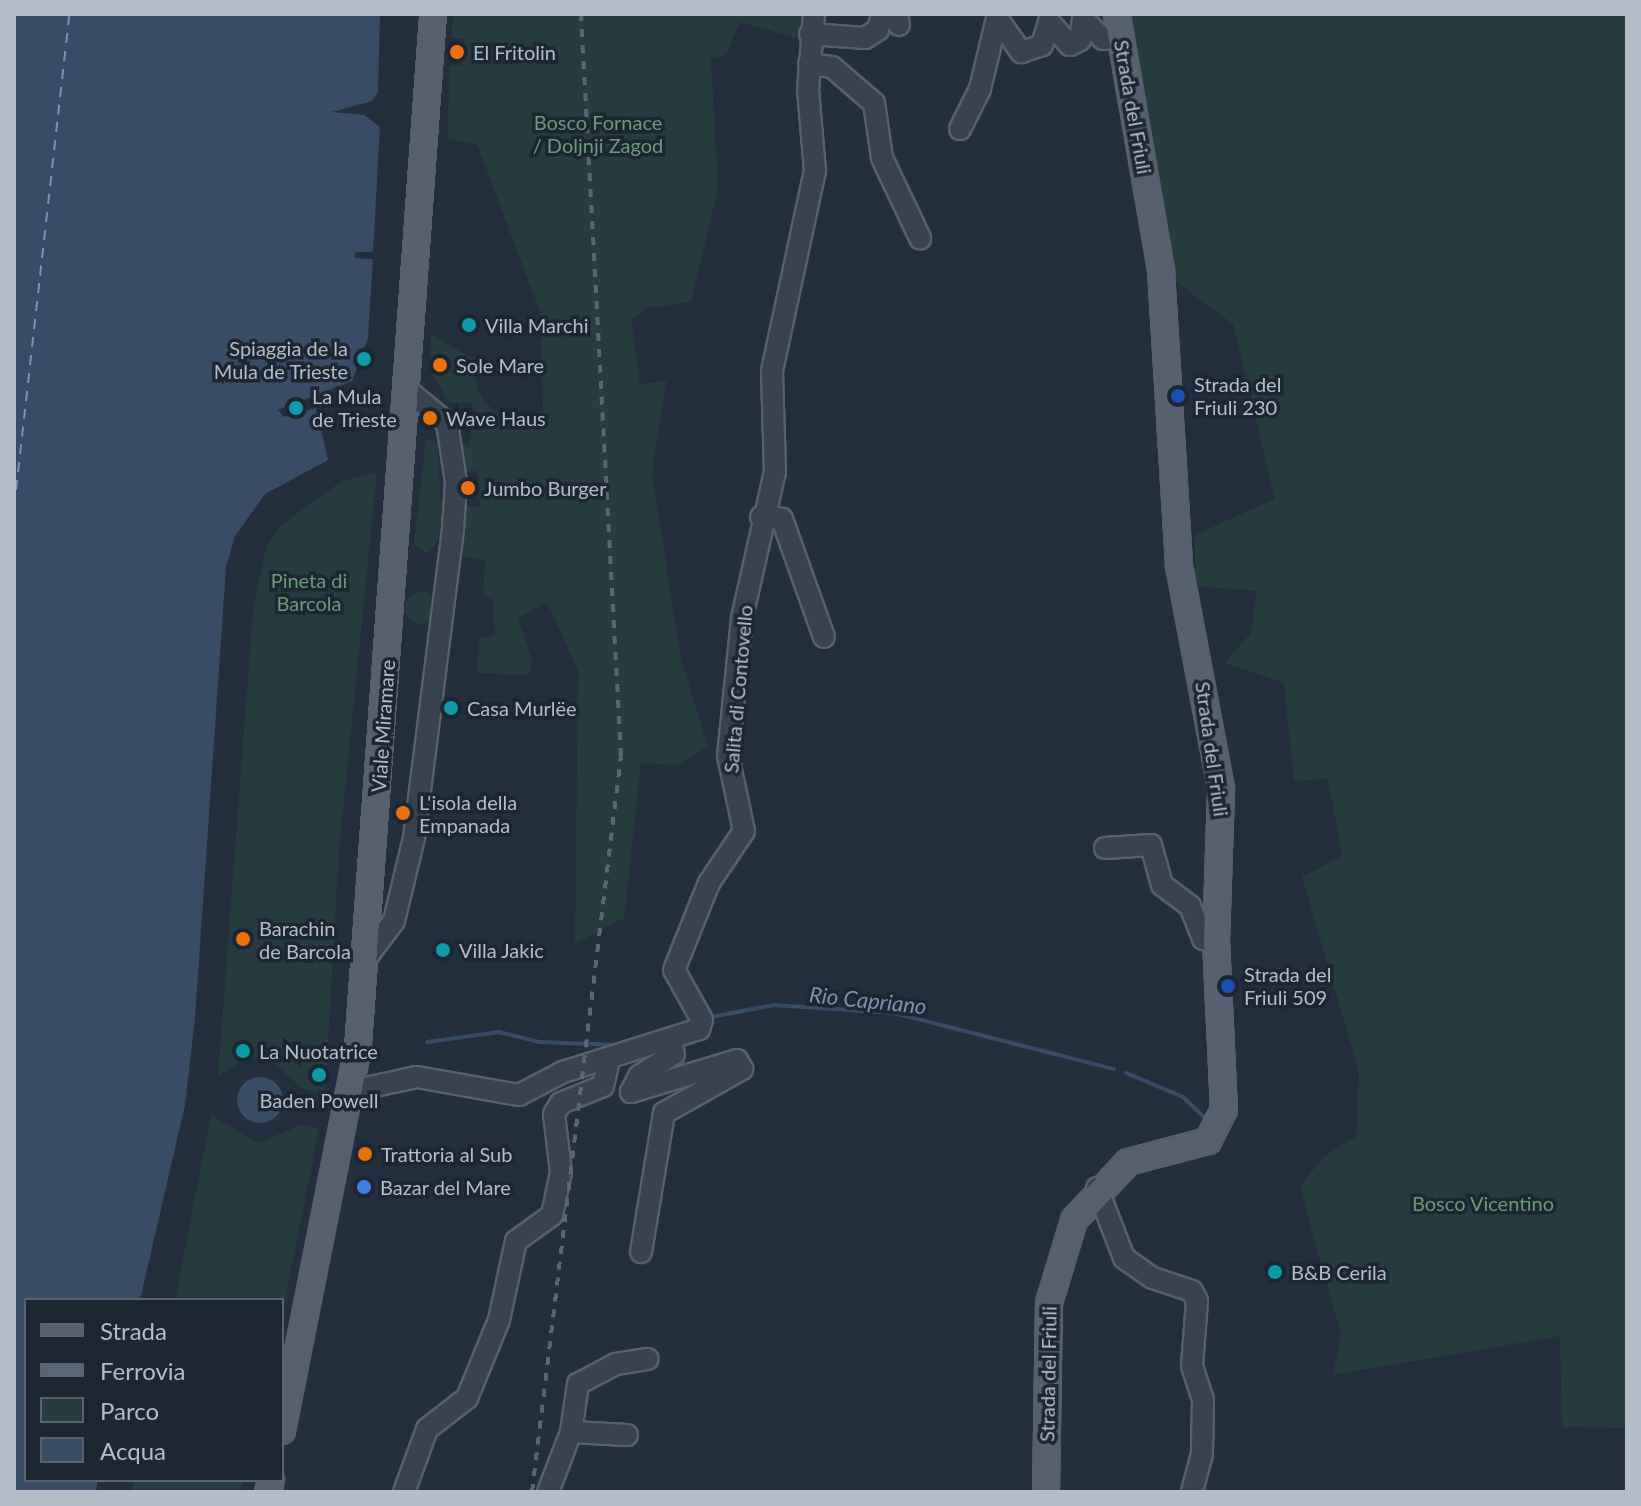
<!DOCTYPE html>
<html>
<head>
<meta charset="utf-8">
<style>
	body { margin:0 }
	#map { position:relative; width:1641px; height:1506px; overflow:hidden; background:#242f3e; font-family:Lato,sans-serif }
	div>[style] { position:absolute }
	.green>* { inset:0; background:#263c3f }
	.round { border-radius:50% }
	.water>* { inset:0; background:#394c67 }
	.stream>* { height:4px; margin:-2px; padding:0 2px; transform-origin:2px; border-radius:2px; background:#394c67 }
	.ferry>* { height:2px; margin-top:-1px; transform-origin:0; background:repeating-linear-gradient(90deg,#7c92b1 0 10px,transparent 0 18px) }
	.roads { filter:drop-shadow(2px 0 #565f6c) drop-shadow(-2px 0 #565f6c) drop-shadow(0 2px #565f6c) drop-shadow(0 -2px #565f6c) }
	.minor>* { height:20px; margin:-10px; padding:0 10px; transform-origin:10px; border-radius:10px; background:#38414e }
	.major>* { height:24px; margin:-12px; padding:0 12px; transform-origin:12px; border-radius:12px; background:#56606e }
	.rail>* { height:4px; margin-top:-2px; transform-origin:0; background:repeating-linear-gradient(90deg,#5a6575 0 8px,transparent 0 16px) }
	.dots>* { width:22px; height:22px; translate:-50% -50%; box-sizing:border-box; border:4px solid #1d2633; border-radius:50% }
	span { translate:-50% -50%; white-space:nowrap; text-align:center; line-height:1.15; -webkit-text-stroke:7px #1d2633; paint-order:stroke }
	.poi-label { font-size:20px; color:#b4bcc9 }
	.left { translate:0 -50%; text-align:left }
	.right { translate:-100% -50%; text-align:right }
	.street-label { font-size:20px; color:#b4bcc9 }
	.park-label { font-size:20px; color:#6b9a76 }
	.water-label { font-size:22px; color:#7c92b1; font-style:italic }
	.frame { position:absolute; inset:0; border:16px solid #b4bcc9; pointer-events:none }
	.legend { position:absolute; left:24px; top:1298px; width:260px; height:184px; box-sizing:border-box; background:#1d2633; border:2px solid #59626f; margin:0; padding:10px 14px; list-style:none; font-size:24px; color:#b4bcc9 }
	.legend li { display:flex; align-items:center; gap:16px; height:40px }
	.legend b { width:40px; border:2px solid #59626f }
</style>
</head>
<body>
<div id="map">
	<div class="green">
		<i style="clip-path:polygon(453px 14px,803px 14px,799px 39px,740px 22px,726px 55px,711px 58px,718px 188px,691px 302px,646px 308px,631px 320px,640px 384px,666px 381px,652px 474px,681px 659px,708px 747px,678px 765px,641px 763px,624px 918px,575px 944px,578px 670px,547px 602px,518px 618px,532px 659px,529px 675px,476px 673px,480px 637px,495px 636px,493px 600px,483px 596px,485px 561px,457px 555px,462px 507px,480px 506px,478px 471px,461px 472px,459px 445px,469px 444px,475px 411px,471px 403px,449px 403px,430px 370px,431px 334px,473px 359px,478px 390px,492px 410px,507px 416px,543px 411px,540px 312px,477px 144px,448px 139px,449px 65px,462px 66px,464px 39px,451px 38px)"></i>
		<i style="clip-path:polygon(1127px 14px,1627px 14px,1627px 1428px,1562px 1427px,1560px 1336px,1333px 1375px,1341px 1335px,1300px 1187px,1322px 1158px,1356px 1136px,1359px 1072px,1302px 877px,1342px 856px,1328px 779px,1294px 781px,1284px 683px,1225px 663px,1251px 633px,1257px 591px,1195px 586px,1195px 535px,1275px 499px,1233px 324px,1172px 279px)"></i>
		<i style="clip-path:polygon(426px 438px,437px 444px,443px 533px,428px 554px,414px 545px)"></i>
		<i style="clip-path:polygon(377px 472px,339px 850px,325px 1096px,301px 1088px,270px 1058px,246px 1058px,218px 1076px,253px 610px,266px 547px,281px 525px,342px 481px)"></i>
		<i class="round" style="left:405px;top:592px;width:32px;height:32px"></i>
		<i style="clip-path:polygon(211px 1115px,258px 1143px,301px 1125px,319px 1128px,282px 1316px,282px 1300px,175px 1300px)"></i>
		<i style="clip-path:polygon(134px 1480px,244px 1480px,241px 1492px,132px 1492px)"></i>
	</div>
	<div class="water">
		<i style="clip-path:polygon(14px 14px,380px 14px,378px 92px,372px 101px,332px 112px,364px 115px,380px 127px,373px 252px,355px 252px,355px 258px,373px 259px,368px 338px,352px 381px,278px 410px,284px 417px,316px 408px,328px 460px,265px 494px,235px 536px,226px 567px,195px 1018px,185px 1105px,140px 1300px,26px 1300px,26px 1480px,98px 1480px,96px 1492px,14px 1492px)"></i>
		<i class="round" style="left:237px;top:1077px;width:46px;height:46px"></i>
	</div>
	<div class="stream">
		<i style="left:711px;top:1017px;width:64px;rotate:-10.8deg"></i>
		<i style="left:774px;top:1005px;width:120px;rotate:3.8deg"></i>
		<i style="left:894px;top:1013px;width:227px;rotate:14.3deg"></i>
		<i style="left:427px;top:1042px;width:73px;rotate:-7.9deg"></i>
		<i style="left:499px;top:1032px;width:41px;rotate:14deg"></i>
		<i style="left:539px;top:1042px;width:79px;rotate:2.2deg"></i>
		<i style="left:1126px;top:1073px;width:62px;rotate:22.8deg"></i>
		<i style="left:1183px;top:1097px;width:36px;rotate:44deg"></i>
	</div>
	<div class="ferry">
		<i style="left:14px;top:508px;width:497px;rotate:-83.6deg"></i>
	</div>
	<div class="roads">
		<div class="minor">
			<i style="left:897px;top:14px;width:11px;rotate:80deg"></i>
			<i style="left:810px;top:34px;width:55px;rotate:4.2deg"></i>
			<i style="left:865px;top:38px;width:15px;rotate:-32deg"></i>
			<i style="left:878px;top:30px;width:16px;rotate:-76deg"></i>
			<i style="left:809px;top:64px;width:23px;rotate:7deg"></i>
			<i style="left:832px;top:67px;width:55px;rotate:40.6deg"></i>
			<i style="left:874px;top:103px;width:56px;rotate:81.7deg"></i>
			<i style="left:882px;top:158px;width:89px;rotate:64.6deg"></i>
			<i style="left:960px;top:129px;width:45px;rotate:-63.4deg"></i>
			<i style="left:980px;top:89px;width:73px;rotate:-76.5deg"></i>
			<i style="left:997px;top:18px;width:42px;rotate:54.8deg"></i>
			<i style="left:1021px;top:52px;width:22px;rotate:-18deg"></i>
			<i style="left:1042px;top:45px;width:24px;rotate:-73deg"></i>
			<i style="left:1049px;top:22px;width:31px;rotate:48deg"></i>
			<i style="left:1070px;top:45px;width:11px;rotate:-27deg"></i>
			<i style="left:1080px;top:40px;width:21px;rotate:-82deg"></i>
			<i style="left:1083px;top:19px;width:28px;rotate:45deg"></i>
			<i style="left:1103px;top:39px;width:18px;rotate:-6deg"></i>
			<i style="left:761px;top:517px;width:21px;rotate:5deg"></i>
			<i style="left:782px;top:519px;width:125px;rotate:70.4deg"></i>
			<i style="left:1105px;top:848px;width:46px;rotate:-3.7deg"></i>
			<i style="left:1151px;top:845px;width:41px;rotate:74.6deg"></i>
			<i style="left:1162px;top:885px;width:35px;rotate:37deg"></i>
			<i style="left:1190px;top:906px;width:35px;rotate:68deg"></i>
			<i style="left:1203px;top:939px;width:13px;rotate:13deg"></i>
			<i style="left:363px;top:962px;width:51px;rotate:-52.9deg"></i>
			<i style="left:394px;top:921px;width:85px;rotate:-76.5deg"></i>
			<i style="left:414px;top:838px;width:310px;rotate:-82.8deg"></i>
			<i style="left:453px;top:530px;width:48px;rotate:-86.4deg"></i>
			<i style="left:456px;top:482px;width:60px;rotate:-98.7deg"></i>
			<i style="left:447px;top:423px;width:52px;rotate:-140.5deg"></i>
			<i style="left:352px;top:1091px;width:66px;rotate:-12.2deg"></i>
			<i style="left:417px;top:1077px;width:104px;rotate:10deg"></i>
			<i style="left:519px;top:1095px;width:50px;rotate:-27.6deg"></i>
			<i style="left:563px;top:1072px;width:143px;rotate:-17.5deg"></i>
			<i style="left:699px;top:1029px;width:9px;rotate:-72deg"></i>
			<i style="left:702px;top:1020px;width:57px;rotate:-119.2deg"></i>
			<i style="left:674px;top:970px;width:94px;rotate:-68.1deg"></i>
			<i style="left:709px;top:883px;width:63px;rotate:-56.1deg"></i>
			<i style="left:744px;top:831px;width:77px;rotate:-102deg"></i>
			<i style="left:728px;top:756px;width:139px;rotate:-84.2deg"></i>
			<i style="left:742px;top:618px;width:150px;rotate:-77.3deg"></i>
			<i style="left:775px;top:472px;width:101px;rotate:-91.7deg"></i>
			<i style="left:772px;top:371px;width:205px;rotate:-77.9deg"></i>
			<i style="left:815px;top:171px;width:81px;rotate:-94.9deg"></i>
			<i style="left:808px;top:90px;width:76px;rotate:-85.5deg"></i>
			<i style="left:1097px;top:1188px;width:75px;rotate:68.9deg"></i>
			<i style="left:1124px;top:1258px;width:35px;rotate:35deg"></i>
			<i style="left:1153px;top:1278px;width:41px;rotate:18.4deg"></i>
			<i style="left:1192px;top:1291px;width:11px;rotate:63deg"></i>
			<i style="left:1197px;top:1301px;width:65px;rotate:94.4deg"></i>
			<i style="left:1192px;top:1366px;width:36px;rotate:72deg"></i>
			<i style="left:1203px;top:1400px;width:54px;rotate:91.1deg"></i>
			<i style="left:1202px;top:1454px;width:39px;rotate:105deg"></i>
			<i style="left:641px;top:1252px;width:141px;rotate:-80.6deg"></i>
			<i style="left:664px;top:1113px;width:90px;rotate:-29.4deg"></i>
			<i style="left:742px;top:1069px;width:10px;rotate:-119deg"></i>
			<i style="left:737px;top:1060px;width:111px;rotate:163.2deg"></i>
			<i style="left:631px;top:1092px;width:18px;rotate:-63deg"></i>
			<i style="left:639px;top:1076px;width:41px;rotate:-32.2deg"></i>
			<i style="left:674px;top:1054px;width:12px;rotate:-104deg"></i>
			<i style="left:571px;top:1432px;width:56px;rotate:3.1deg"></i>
			<i style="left:404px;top:1492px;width:67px;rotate:-69.9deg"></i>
			<i style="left:427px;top:1429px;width:51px;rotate:-37.8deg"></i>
			<i style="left:467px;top:1398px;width:84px;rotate:-67.7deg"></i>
			<i style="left:499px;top:1320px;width:81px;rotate:-77.9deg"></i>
			<i style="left:516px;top:1241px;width:44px;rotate:-35.8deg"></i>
			<i style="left:552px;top:1215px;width:44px;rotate:-78.2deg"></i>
			<i style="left:561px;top:1172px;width:58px;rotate:-96.9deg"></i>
			<i style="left:554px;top:1114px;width:13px;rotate:-58deg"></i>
			<i style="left:561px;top:1103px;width:45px;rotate:-22deg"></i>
			<i style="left:603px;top:1086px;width:28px;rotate:-77deg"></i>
			<i style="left:548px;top:1492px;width:64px;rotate:-69deg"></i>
			<i style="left:571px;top:1432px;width:49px;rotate:-81.7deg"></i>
			<i style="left:578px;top:1384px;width:43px;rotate:-27.8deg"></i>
			<i style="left:616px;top:1364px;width:32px;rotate:-9deg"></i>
		</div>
		<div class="major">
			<i style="left:282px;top:1431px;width:392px;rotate:-78.8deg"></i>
			<i style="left:358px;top:1046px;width:1035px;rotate:-85.84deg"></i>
			<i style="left:268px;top:1492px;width:12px;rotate:-76deg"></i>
			<i style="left:1046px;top:1492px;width:189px;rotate:-89.1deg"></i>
			<i style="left:1049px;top:1303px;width:87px;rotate:-73.2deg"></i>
			<i style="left:1074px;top:1220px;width:79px;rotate:-47deg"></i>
			<i style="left:1128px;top:1162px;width:83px;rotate:-14.7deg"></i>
			<i style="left:1208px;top:1141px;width:35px;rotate:-63deg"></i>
			<i style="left:1224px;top:1110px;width:168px;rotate:-92.7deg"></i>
			<i style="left:1216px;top:942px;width:154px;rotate:-88.1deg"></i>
			<i style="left:1221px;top:788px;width:227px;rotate:-100.7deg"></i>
			<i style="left:1179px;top:565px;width:296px;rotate:-93.5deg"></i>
			<i style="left:1161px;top:270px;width:260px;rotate:-99.8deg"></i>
		</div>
	</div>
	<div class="rail">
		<i style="left:532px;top:1492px;width:741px;rotate:-83.11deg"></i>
		<i style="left:621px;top:756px;width:743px;rotate:-93.09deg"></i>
	</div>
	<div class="dots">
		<i style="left:457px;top:52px;background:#e8710a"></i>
		<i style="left:469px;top:325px;background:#0f9aa8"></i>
		<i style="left:364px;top:359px;background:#0f9aa8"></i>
		<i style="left:440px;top:365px;background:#e8710a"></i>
		<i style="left:1178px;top:396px;background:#1a4fb4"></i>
		<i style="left:296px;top:408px;background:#0f9aa8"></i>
		<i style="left:430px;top:418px;background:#e8710a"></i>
		<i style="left:468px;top:488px;background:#e8710a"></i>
		<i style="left:451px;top:708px;background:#0f9aa8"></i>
		<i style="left:403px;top:813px;background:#e8710a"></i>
		<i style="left:243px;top:939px;background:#e8710a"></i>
		<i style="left:443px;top:950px;background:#0f9aa8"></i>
		<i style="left:1228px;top:986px;background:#1a4fb4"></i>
		<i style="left:243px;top:1051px;background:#0f9aa8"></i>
		<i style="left:319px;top:1075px;background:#0f9aa8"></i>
		<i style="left:365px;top:1154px;background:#e8710a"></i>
		<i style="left:364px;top:1187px;background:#3f7fe0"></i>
		<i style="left:1275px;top:1272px;background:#0f9aa8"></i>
	</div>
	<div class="poi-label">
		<span class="left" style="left:473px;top:52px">El Fritolin</span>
		<span class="left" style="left:485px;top:325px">Villa Marchi</span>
		<span class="right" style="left:348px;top:360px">Spiaggia de la<br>Mula de Trieste</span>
		<span class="left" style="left:456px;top:365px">Sole Mare</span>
		<span class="left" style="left:1194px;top:396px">Strada del<br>Friuli 230</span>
		<span class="left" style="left:312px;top:408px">La Mula<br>de Trieste</span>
		<span class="left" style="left:446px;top:418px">Wave Haus</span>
		<span class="left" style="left:484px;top:488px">Jumbo Burger</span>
		<span class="left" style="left:467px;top:708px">Casa Murlëe</span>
		<span class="left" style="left:419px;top:814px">L'isola della<br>Empanada</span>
		<span class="left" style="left:259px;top:940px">Barachin<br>de Barcola</span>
		<span class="left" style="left:459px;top:950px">Villa Jakic</span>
		<span class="left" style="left:1244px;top:986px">Strada del<br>Friuli 509</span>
		<span class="left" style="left:259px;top:1051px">La Nuotatrice</span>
		<span style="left:319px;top:1100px">Baden Powell</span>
		<span class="left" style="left:381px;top:1154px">Trattoria al Sub</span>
		<span class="left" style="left:380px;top:1187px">Bazar del Mare</span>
		<span class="left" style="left:1291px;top:1272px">B&amp;B Cerila</span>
	</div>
	<div class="street-label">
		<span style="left:1133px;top:107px;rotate:80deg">Strada del Friuli</span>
		<span style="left:738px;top:689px;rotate:-85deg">Salita di Contovello</span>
		<span style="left:383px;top:726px;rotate:-86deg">Viale Miramare</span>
		<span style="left:1212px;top:749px;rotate:82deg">Strada del Friuli</span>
		<span style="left:1048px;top:1374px;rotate:-89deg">Strada del Friuli</span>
	</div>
	<div class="park-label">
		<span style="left:598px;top:134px">Bosco Fornace<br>/ Doljnji Zagod</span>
		<span style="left:309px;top:592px">Pineta di<br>Barcola</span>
		<span style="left:1483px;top:1203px">Bosco Vicentino</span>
	</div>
	<div class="water-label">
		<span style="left:868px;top:1000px;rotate:6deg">Rio Capriano</span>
	</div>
	<div class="frame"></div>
	<ul class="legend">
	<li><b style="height:10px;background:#56606e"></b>Strada</li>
	<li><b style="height:10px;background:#5a6575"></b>Ferrovia</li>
	<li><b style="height:22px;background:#263c3f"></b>Parco</li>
	<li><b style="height:22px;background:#394c67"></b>Acqua</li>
	</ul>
</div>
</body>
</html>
